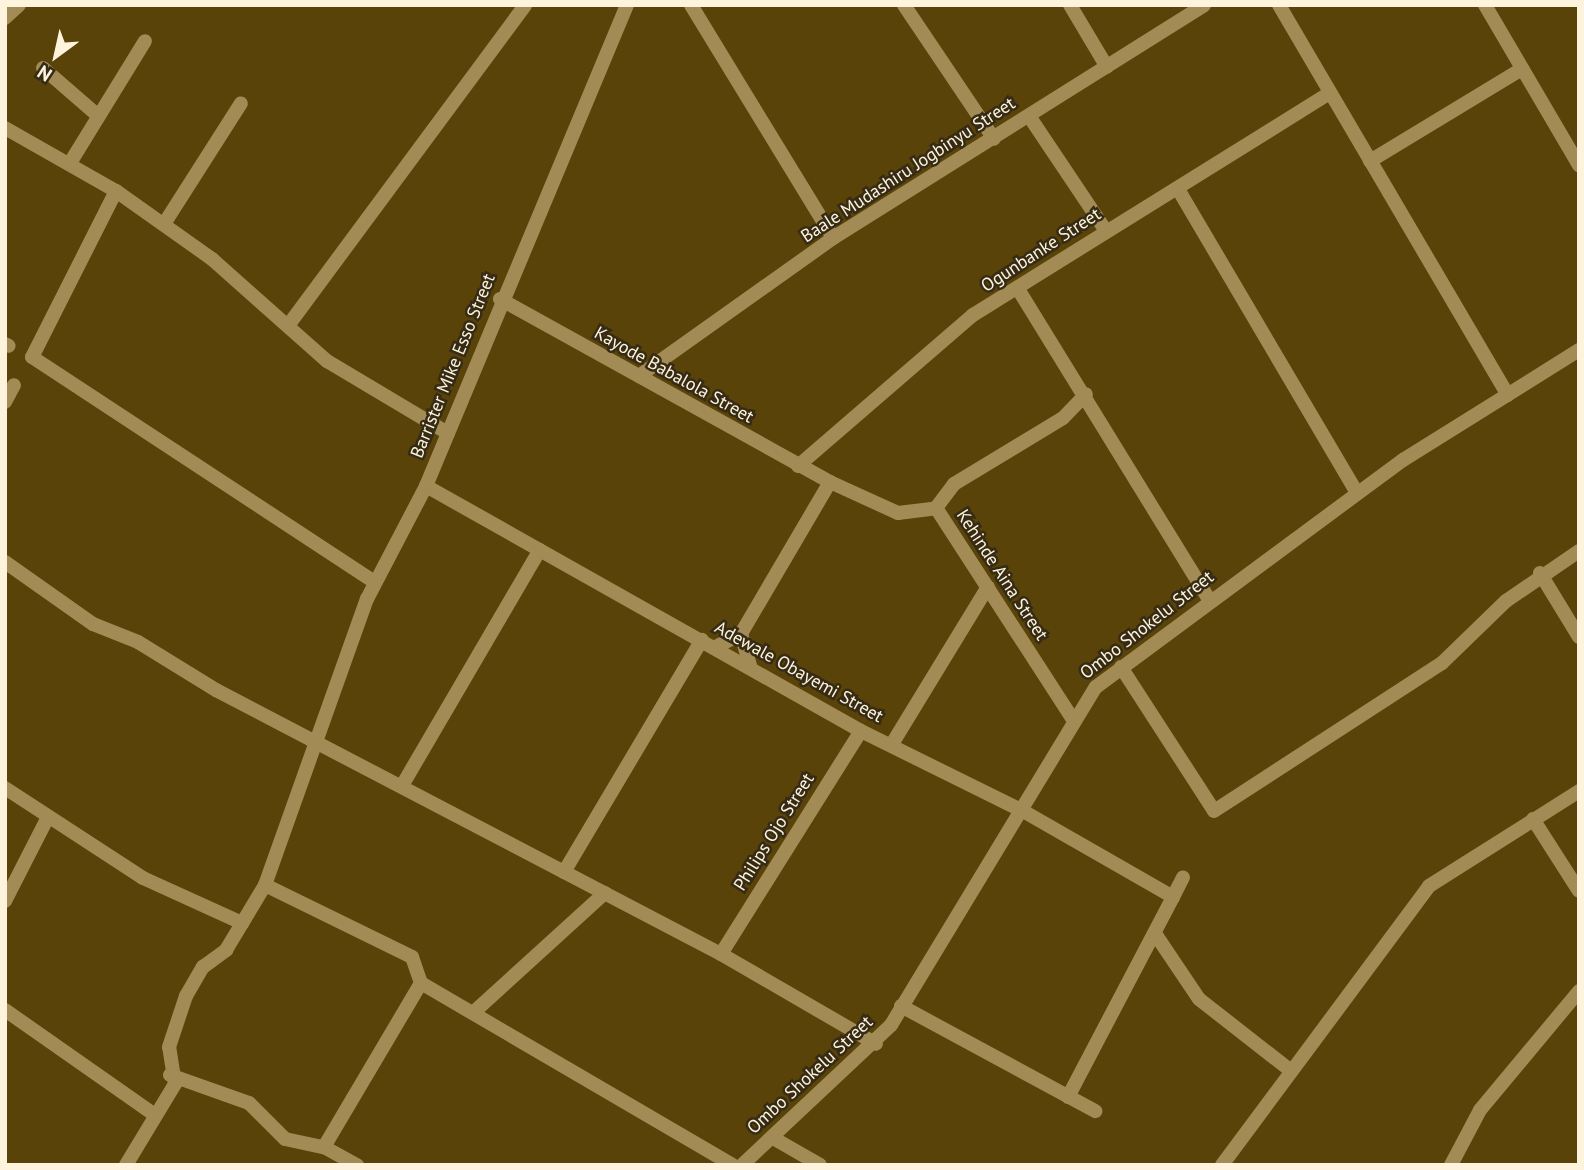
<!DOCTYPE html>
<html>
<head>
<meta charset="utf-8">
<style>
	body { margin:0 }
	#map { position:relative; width:1584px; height:1170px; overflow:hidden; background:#594308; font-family:"PT Sans",sans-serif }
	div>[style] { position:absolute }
	.minor>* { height:14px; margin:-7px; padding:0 7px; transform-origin:7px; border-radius:7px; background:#a38b56 }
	span { translate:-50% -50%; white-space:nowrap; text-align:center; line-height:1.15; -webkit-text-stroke:5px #362b15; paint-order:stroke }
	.street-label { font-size:18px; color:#fef3dd }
	.frame { position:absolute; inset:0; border:7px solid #fef3dd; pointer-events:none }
	.north { position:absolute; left:21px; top:21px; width:70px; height:70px; -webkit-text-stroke:5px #362b15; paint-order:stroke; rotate:213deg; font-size:19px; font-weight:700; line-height:28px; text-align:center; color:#fef3dd }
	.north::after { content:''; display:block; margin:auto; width:24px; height:32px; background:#fef3dd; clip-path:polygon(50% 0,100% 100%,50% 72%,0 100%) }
</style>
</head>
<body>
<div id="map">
	<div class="minor">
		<i style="left:691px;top:5px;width:273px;rotate:58.6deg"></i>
		<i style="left:904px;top:5px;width:161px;rotate:56.1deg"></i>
		<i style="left:1070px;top:5px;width:72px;rotate:59.2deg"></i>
		<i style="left:1279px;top:5px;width:452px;rotate:59.6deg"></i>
		<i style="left:1485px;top:5px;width:186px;rotate:59.6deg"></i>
		<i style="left:5px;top:18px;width:19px;rotate:-43deg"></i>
		<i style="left:43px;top:68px;width:69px;rotate:40.9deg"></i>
		<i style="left:1029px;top:116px;width:138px;rotate:56.2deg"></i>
		<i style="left:5px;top:128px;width:128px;rotate:29.6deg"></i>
		<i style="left:116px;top:191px;width:118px;rotate:35.3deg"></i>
		<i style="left:212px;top:259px;width:154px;rotate:41.6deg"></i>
		<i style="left:327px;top:361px;width:141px;rotate:30.8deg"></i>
		<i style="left:1370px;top:161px;width:178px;rotate:-31.2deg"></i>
		<i style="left:70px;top:163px;width:143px;rotate:-58.4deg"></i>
		<i style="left:1178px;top:189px;width:353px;rotate:59.5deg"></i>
		<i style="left:116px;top:191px;width:186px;rotate:116.8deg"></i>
		<i style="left:32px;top:357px;width:410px;rotate:33.3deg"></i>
		<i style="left:164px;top:224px;width:143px;rotate:-57.5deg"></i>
		<i style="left:1018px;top:289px;width:364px;rotate:58.4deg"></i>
		<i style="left:500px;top:299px;width:377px;rotate:29deg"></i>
		<i style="left:830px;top:482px;width:176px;rotate:120.4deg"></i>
		<i style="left:741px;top:634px;width:28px;rotate:153deg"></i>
		<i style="left:290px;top:323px;width:395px;rotate:-53.5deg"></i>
		<i style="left:5px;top:344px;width:4px;rotate:27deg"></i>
		<i style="left:639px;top:376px;width:238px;rotate:-35.4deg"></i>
		<i style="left:833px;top:238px;width:438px;rotate:-32.1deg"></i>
		<i style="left:5px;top:402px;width:19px;rotate:-62deg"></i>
		<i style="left:798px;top:466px;width:231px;rotate:-40.8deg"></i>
		<i style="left:973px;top:315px;width:417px;rotate:-31.9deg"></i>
		<i style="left:830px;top:482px;width:75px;rotate:24.5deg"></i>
		<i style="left:898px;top:513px;width:38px;rotate:-7deg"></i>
		<i style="left:426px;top:486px;width:499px;rotate:29.4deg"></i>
		<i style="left:861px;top:731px;width:181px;rotate:26.3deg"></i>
		<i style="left:1023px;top:811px;width:173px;rotate:29.8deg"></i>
		<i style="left:1173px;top:897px;width:22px;rotate:-63deg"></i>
		<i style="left:5px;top:562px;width:108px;rotate:35.2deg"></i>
		<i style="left:93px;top:624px;width:48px;rotate:21.8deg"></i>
		<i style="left:138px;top:642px;width:92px;rotate:31.6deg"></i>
		<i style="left:216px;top:690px;width:570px;rotate:27.6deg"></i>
		<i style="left:721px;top:954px;width:179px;rotate:30.1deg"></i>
		<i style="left:1540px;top:573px;width:75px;rotate:58.6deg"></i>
		<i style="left:741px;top:634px;width:33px;rotate:74deg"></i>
		<i style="left:1121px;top:667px;width:171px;rotate:57.1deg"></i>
		<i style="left:1214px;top:811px;width:272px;rotate:-33deg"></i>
		<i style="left:1442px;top:663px;width:89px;rotate:-44.1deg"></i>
		<i style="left:1506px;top:601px;width:88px;rotate:-34.4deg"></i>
		<i style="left:1072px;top:718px;width:250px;rotate:-122.9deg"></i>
		<i style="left:936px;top:508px;width:30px;rotate:-53deg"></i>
		<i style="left:954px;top:484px;width:127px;rotate:-31.2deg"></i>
		<i style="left:1063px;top:418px;width:33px;rotate:-46deg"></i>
		<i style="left:892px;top:744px;width:184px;rotate:-58.6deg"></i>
		<i style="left:403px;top:784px;width:271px;rotate:-59.7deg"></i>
		<i style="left:5px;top:788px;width:165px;rotate:33.1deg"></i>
		<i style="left:143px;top:878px;width:109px;rotate:24.4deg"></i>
		<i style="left:1533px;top:819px;width:85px;rotate:57.4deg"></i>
		<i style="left:564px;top:872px;width:270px;rotate:-59.3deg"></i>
		<i style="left:265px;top:885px;width:164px;rotate:26.1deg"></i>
		<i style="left:412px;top:957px;width:28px;rotate:71deg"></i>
		<i style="left:421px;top:983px;width:361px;rotate:30.3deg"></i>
		<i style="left:5px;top:901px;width:94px;rotate:-62.9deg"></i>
		<i style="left:1156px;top:935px;width:77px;rotate:56.1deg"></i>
		<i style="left:1199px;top:999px;width:117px;rotate:38deg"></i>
		<i style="left:721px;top:954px;width:263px;rotate:-57.9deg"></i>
		<i style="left:901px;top:1006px;width:221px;rotate:28.4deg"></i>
		<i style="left:5px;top:1010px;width:183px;rotate:35deg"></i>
		<i style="left:474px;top:1012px;width:177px;rotate:-42.3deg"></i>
		<i style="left:170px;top:1075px;width:84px;rotate:19.5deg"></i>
		<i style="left:249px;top:1103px;width:51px;rotate:45deg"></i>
		<i style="left:285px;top:1139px;width:40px;rotate:12deg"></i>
		<i style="left:324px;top:1147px;width:38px;rotate:29deg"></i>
		<i style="left:1068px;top:1097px;width:226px;rotate:-62.3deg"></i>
		<i style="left:773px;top:1138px;width:54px;rotate:29.9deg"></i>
		<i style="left:324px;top:1147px;width:191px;rotate:-59.4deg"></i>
		<i style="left:126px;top:1165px;width:95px;rotate:-58.8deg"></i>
		<i style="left:175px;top:1084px;width:37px;rotate:-99deg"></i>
		<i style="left:169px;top:1047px;width:54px;rotate:-71.6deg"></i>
		<i style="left:186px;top:996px;width:34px;rotate:-60deg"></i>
		<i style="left:203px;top:967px;width:29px;rotate:-36deg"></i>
		<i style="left:226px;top:950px;width:76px;rotate:-59deg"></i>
		<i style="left:265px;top:885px;width:304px;rotate:-70.4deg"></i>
		<i style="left:367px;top:599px;width:127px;rotate:-62.4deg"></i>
		<i style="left:426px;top:486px;width:521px;rotate:-67.32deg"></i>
		<i style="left:742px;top:1165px;width:204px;rotate:-43.2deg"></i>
		<i style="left:891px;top:1025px;width:395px;rotate:-58.8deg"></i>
		<i style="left:1096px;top:687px;width:382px;rotate:-36.5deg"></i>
		<i style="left:1403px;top:460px;width:208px;rotate:-32deg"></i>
		<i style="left:1222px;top:1165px;width:347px;rotate:-53.4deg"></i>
		<i style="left:1429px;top:886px;width:178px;rotate:-32.3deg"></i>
		<i style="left:1451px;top:1165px;width:62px;rotate:-62.2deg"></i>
		<i style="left:1480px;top:1110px;width:155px;rotate:-50.2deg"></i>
	</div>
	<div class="street-label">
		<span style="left:908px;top:170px;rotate:-33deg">Baale Mudashiru Jogbinyu Street</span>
		<span style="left:1041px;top:250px;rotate:-33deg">Ogunbanke Street</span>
		<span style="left:453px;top:366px;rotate:-68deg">Barrister Mike Esso Street</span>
		<span style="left:674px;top:375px;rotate:29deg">Kayode Babalola Street</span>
		<span style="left:1002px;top:575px;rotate:57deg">Kehinde Aina Street</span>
		<span style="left:1147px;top:625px;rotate:-38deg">Ombo Shokelu Street</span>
		<span style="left:799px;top:672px;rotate:29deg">Adewale Obayemi Street</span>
		<span style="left:774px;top:832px;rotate:-58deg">Philips Ojo Street</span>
		<span style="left:810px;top:1075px;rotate:-43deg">Ombo Shokelu Street</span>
	</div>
	<div class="frame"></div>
	<div class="north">N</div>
</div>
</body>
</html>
